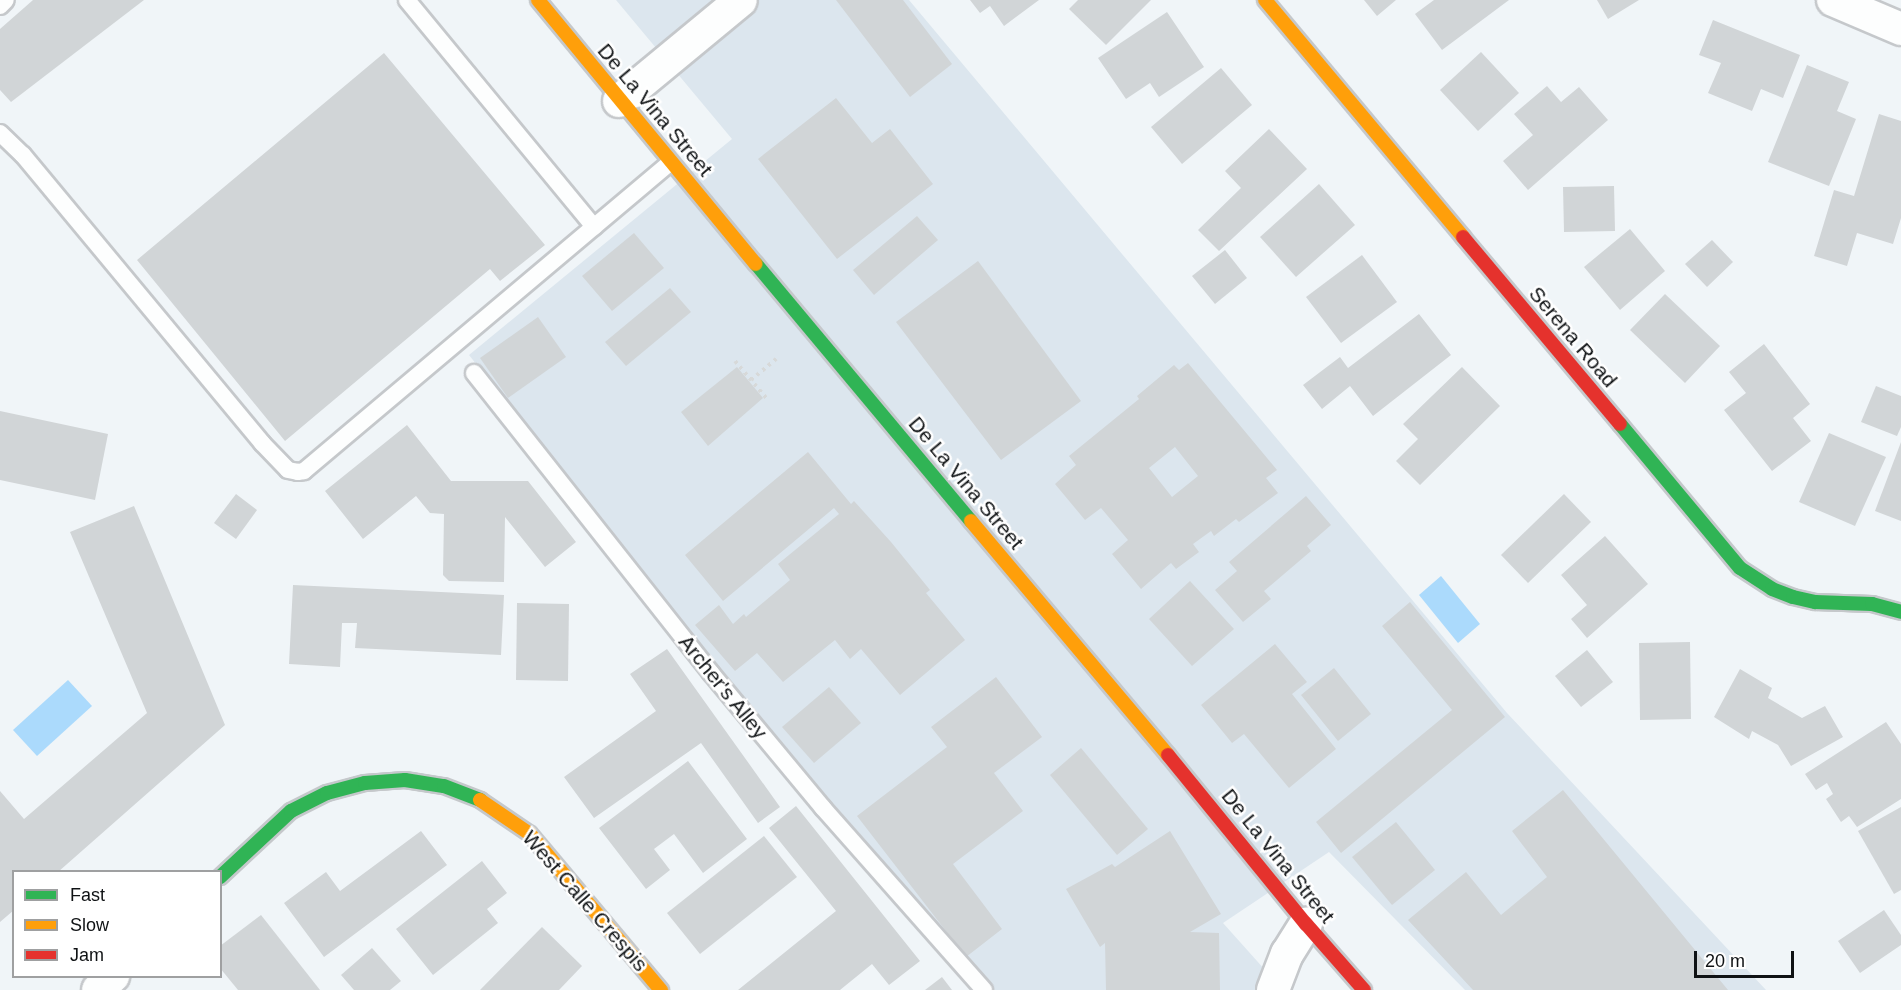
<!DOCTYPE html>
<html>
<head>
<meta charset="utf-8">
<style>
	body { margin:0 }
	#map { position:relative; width:1901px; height:990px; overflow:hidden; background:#f0f5f8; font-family:Helvetica,sans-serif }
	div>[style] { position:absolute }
	.built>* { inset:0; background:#dce6ee }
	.water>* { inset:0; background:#abdafc }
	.building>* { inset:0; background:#d1d5d7 }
	.path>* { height:4px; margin-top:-2px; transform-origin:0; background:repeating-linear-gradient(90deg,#d7d9d9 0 3px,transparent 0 7.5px) }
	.roads { filter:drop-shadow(2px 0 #c5c8cb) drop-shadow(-2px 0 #c5c8cb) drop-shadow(0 2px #c5c8cb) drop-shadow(0 -2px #c5c8cb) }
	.lane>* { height:16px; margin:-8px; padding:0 8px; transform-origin:8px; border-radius:8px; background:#fdfefe }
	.street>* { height:32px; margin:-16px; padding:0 16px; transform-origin:16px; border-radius:16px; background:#fdfefe }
	.fast>* { height:14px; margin:-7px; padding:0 7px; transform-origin:7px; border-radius:7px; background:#30b455 }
	.slow>* { height:14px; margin:-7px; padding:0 7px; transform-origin:7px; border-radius:7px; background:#ff9f0a }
	.jam>* { height:14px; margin:-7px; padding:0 7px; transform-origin:7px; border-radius:7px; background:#e5322d }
	span { translate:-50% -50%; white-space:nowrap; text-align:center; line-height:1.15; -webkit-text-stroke:5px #fff; paint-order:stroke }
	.street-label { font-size:21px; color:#0f1214 }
	.legend { position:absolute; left:12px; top:870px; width:210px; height:108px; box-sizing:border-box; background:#fff; border:2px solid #9fa0a1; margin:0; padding:8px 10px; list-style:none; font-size:18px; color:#0f1214 }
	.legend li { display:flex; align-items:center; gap:12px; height:30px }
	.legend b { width:30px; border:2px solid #9fa0a1 }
	.scale { position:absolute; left:1694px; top:951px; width:100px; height:27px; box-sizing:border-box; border:3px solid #0f1214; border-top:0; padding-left:8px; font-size:18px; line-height:21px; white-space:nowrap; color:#0f1214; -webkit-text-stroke:4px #fff; paint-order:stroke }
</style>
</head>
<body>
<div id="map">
	<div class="built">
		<i style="clip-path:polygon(616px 0,909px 0,1507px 713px,1766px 990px,1465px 990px,1329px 852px,1223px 923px,1283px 990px,978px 990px,469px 355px,732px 139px)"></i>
	</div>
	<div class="water">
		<i style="clip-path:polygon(1441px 576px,1480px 624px,1458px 643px,1419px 595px)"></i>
		<i style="clip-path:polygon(68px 680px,92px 706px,37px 756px,13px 730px)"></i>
	</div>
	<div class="building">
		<i style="clip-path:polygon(33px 0,144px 0,11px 102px,0 90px,0 29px)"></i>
		<i style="clip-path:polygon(836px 0,903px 0,952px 64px,910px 97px)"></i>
		<i style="clip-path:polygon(970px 0,1039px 0,1004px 26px,990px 6px,980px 13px)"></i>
		<i style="clip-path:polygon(1078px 0,1151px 0,1106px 45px,1069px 9px)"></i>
		<i style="clip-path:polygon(1364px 0,1396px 0,1377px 16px)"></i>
		<i style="clip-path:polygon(1434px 0,1509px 0,1442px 50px,1415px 14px)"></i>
		<i style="clip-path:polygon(1597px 0,1639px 0,1608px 19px)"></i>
		<i style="clip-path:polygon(1167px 12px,1204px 67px,1159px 97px,1150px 83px,1126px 99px,1098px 58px)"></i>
		<i style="clip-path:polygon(1713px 20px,1800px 55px,1783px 98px,1761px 89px,1752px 111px,1708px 93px,1721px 63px,1699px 55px)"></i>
		<i style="clip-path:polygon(1481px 52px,1519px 93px,1478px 131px,1440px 90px)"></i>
		<i style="clip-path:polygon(384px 53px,545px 245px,500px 281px,490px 269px,285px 441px,137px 260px)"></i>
		<i style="clip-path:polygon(1807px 65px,1849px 82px,1837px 111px,1856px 119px,1829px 186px,1768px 162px)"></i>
		<i style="clip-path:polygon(1221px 68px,1252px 105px,1182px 164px,1151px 127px)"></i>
		<i style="clip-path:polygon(1547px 86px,1561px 102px,1579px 87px,1608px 120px,1528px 190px,1503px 161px,1533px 135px,1514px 114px)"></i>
		<i style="clip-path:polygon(836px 98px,872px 143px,890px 129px,933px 184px,837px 259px,758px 159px)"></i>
		<i style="clip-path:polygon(1879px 114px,1901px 121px,1901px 218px,1893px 244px,1857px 233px,1847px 266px,1814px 256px,1834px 190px,1854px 196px)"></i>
		<i style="clip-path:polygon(1269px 129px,1307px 169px,1219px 251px,1198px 230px,1241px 188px,1225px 171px)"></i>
		<i style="clip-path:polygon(1319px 184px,1355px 225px,1296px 277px,1260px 237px)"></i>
		<i style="clip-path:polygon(1614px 186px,1615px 231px,1564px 232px,1563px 187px)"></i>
		<i style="clip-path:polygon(917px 216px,938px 240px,874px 295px,853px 270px)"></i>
		<i style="clip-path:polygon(1630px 229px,1665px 271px,1620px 310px,1584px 267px)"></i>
		<i style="clip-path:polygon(634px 233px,664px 268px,612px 311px,582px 276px)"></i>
		<i style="clip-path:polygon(1712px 240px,1733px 262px,1707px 287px,1685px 264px)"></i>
		<i style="clip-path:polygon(1225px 250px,1247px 278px,1215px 304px,1192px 276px)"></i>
		<i style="clip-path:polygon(1362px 255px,1397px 302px,1341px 343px,1306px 297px)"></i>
		<i style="clip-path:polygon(978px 261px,1081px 401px,1001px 460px,896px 322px)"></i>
		<i style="clip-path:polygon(670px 288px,691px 312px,626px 366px,605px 342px)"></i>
		<i style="clip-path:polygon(1665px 294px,1720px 346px,1685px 383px,1630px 330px)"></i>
		<i style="clip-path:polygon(1419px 314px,1451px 355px,1373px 416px,1350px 386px,1322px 409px,1303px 385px,1340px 357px,1348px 368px)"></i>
		<i style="clip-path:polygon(538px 317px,566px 357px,508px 398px,480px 358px)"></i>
		<i style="clip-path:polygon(1764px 344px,1810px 404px,1793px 418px,1811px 441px,1772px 471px,1724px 410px,1746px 393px,1729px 372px)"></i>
		<i style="clip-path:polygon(evenodd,1188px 363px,1277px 470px,1266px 478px,1278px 493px,1239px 522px,1236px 519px,1214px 536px,1211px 531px,1193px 544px,1199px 552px,1176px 569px,1171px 563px,1141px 589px,1112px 554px,1128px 540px,1101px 508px,1085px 520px,1055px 484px,1076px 465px,1069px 456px,1139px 399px,1137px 396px,1174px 365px,1179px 370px,1188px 363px,1175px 447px,1198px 476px,1172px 497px,1149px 468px,1175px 447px)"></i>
		<i style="clip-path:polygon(737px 367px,763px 398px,708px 446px,681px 412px)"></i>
		<i style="clip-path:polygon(1462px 367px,1500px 406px,1420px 485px,1396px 461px,1418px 439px,1403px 424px)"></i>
		<i style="clip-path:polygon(1876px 386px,1901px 396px,1901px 427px,1897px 436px,1861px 422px)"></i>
		<i style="clip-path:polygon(0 411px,108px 434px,95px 500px,0 480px)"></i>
		<i style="clip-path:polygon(407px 425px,451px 481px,528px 481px,576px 542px,545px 567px,505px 517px,504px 582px,449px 581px,443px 575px,444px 514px,430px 513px,416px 496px,363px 539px,325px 491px)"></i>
		<i style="clip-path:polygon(1829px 433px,1886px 457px,1855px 526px,1799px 502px)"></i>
		<i style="clip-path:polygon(1901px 442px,1901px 521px,1875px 511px)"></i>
		<i style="clip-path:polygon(808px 452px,851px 504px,854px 501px,891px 542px,930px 590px,926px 593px,965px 640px,900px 695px,861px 649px,850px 659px,835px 640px,783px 682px,757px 653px,735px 671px,695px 625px,719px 605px,733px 624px,744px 614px,746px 617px,790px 580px,778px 564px,839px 514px,834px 508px,723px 601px,685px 555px)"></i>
		<i style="clip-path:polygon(236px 494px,257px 510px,236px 539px,214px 523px)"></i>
		<i style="clip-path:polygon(1564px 494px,1591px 522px,1528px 583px,1501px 555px)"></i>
		<i style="clip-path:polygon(1306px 496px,1331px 525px,1307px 546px,1311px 551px,1264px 591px,1271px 599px,1243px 622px,1215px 590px,1237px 571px,1229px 562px)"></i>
		<i style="clip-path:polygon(134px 506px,225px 725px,58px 872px,14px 872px,14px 910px,0 922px,0 791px,24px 819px,147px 713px,70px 532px)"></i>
		<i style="clip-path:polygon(1605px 536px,1648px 584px,1587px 638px,1571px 619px,1587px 605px,1561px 575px)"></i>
		<i style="clip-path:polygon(1190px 581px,1234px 629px,1192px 666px,1149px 619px)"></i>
		<i style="clip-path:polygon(293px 585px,504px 595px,501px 655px,355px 648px,357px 623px,342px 623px,340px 667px,289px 664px)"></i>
		<i style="clip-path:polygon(1410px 602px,1505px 717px,1341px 853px,1316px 822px,1452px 710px,1382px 626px)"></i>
		<i style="clip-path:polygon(517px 603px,569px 604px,568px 681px,516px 680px)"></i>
		<i style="clip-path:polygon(1690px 642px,1691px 719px,1640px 720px,1639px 643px)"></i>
		<i style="clip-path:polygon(1275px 644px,1307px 682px,1292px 694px,1336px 749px,1289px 788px,1244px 734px,1232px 743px,1201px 705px)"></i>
		<i style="clip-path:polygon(667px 649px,780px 807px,758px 823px,701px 743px,594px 818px,564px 777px,656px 711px,630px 674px)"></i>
		<i style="clip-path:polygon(1587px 650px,1613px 682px,1581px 707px,1555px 676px)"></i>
		<i style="clip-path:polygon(1334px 668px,1371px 714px,1338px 741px,1301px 695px)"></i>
		<i style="clip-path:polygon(1740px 669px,1772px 688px,1768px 698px,1802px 718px,1825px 706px,1843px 737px,1791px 766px,1778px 745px,1752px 731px,1749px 739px,1714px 717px)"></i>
		<i style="clip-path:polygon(996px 677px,1042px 737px,994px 773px,1023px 811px,953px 864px,1002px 929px,966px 957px,857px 816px,947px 747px,931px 727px)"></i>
		<i style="clip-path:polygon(829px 687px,861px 723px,814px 763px,782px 727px)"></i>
		<i style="clip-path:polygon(1886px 722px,1901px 744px,1901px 799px,1857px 827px,1849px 816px,1841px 822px,1826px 799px,1833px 794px,1827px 783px,1816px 790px,1805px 774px)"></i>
		<i style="clip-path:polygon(1081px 748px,1148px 829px,1117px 855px,1050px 775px)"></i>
		<i style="clip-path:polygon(688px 761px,747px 839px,703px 873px,674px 834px,654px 849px,670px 870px,646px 889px,599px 828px)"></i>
		<i style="clip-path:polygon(1563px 790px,1728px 990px,1473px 990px,1408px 920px,1466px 872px,1501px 915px,1547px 877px,1512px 831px)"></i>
		<i style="clip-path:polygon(796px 806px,920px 961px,889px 985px,872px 964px,840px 990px,738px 990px,836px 911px,769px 828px)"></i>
		<i style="clip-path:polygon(1901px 807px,1901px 890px,1894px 894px,1858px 831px)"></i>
		<i style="clip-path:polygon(1396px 822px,1435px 870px,1392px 905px,1352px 857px)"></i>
		<i style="clip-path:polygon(421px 831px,447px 865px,324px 957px,284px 903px,326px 872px,340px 891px)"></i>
		<i style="clip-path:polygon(1170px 831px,1221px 914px,1190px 932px,1219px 933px,1220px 990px,1106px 990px,1105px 943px,1100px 947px,1066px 889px,1112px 864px,1115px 867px)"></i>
		<i style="clip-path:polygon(764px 836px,797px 877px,700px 954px,667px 913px)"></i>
		<i style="clip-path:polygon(482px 861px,507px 893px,487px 909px,498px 923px,433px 975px,396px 929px)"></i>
		<i style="clip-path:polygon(1884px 910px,1901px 935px,1901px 945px,1860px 973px,1838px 941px)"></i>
		<i style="clip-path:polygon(261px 915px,320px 990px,238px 990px,220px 968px,220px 946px)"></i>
		<i style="clip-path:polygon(542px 927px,582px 966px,559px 990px,480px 990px)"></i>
		<i style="clip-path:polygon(372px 948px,401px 981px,390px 990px,354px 990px,341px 975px)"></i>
		<i style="clip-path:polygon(942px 977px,952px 990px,925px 990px)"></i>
	</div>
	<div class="path">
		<i style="left:735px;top:361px;width:51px;rotate:49.8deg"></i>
		<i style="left:751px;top:380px;width:33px;rotate:-40deg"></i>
	</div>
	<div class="roads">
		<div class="lane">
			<i style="left:407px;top:0;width:294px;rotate:50.5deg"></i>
			<i style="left:0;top:6px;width:8px;rotate:-45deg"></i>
			<i style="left:0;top:133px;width:32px;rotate:44deg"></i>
			<i style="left:23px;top:155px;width:374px;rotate:50.3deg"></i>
			<i style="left:262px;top:443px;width:37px;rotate:46deg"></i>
			<i style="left:288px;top:470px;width:10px;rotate:11deg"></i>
			<i style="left:298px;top:472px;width:6px;rotate:-9deg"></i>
			<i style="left:304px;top:471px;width:478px;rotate:-40.1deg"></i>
			<i style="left:474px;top:373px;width:382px;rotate:51.7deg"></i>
			<i style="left:711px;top:673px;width:175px;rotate:50.3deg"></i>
			<i style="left:823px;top:808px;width:243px;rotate:48.5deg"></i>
		</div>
		<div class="street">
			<i style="left:1833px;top:0;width:74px;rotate:23.1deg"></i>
			<i style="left:619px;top:101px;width:158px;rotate:-39.6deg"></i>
			<i style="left:98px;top:990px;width:21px;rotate:-43deg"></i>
			<i style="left:1273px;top:990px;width:39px;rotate:-69deg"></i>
			<i style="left:1287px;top:954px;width:36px;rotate:-58deg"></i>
		</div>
		<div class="fast">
			<i style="left:756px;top:264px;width:335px;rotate:50.1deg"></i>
			<i style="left:1620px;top:424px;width:187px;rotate:50.2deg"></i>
			<i style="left:1740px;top:568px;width:38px;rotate:33deg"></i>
			<i style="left:1772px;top:589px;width:22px;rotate:21deg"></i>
			<i style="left:1793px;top:597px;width:23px;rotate:13deg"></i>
			<i style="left:1815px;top:602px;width:57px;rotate:2deg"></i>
			<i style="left:1872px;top:604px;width:30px;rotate:15deg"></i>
			<i style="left:220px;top:877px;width:97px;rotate:-42.9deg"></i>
			<i style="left:291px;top:811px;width:40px;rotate:-26.6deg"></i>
			<i style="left:327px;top:793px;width:39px;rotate:-15deg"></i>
			<i style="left:365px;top:783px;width:40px;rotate:-4.3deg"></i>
			<i style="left:405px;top:780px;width:39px;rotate:9deg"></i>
			<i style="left:444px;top:786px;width:39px;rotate:21deg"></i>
		</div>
		<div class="slow">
			<i style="left:538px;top:0;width:342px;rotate:50.5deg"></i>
			<i style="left:1265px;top:0;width:309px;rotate:50.1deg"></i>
			<i style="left:971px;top:521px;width:306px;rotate:49.9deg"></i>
			<i style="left:480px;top:800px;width:60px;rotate:34.2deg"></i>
			<i style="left:530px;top:834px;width:204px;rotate:50deg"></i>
		</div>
		<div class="jam">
			<i style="left:1463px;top:237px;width:244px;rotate:50deg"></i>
			<i style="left:1168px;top:755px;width:218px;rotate:50.8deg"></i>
			<i style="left:1306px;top:924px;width:88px;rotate:48.7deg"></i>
		</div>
	</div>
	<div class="street-label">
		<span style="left:655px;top:110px;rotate:50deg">De La Vina Street</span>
		<span style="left:1573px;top:337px;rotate:50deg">Serena Road</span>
		<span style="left:966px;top:483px;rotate:50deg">De La Vina Street</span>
		<span style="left:723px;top:687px;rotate:51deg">Archer's Alley</span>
		<span style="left:1278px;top:856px;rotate:51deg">De La Vina Street</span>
		<span style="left:585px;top:901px;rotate:49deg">West Calle Crespis</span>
	</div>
	<ul class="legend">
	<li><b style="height:8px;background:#30b455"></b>Fast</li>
	<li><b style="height:8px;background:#ff9f0a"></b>Slow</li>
	<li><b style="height:8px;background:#e5322d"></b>Jam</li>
	</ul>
	<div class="scale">20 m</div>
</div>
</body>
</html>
